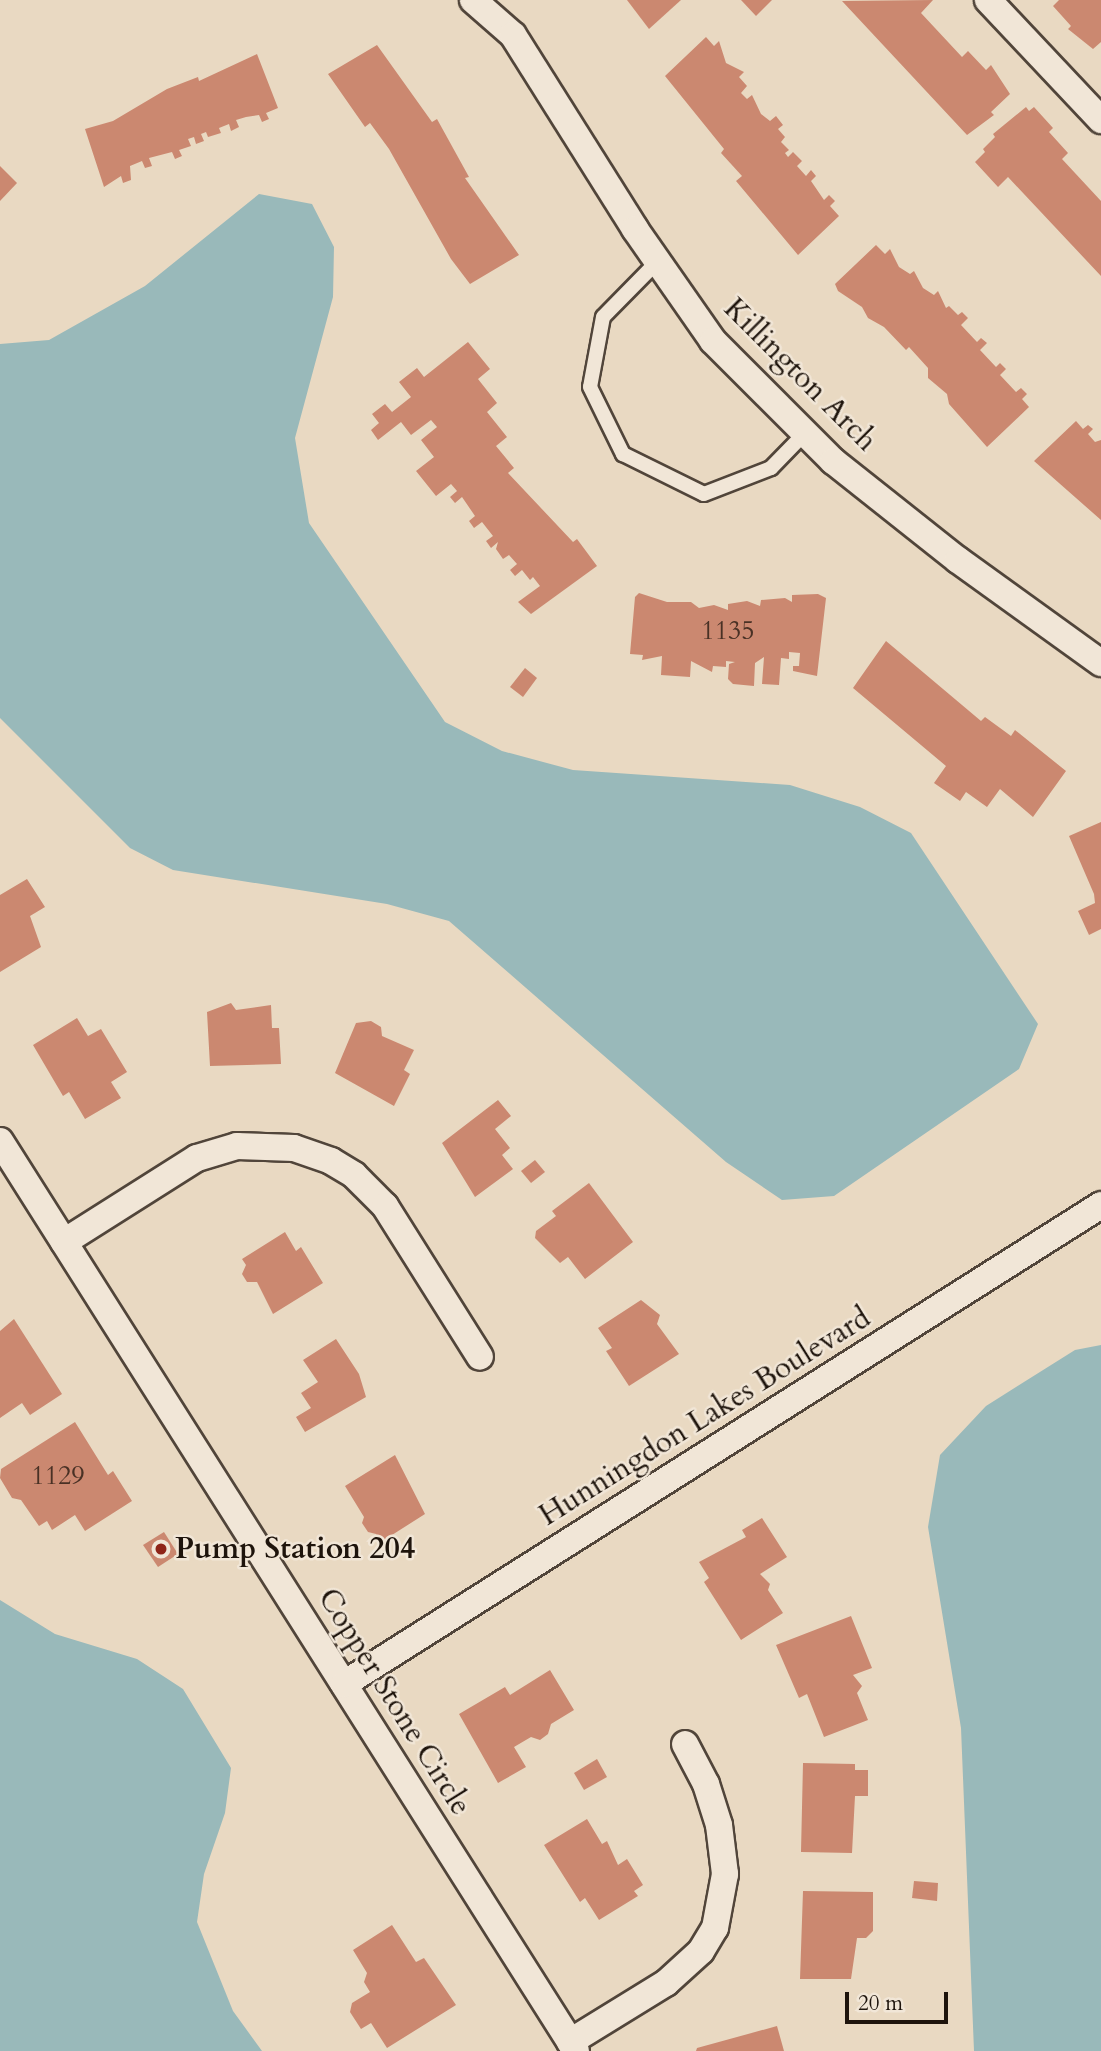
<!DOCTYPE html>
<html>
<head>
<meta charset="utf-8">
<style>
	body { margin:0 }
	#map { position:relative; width:1101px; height:2051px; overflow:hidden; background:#e9d9c2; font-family:Cardo,serif }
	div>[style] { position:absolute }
	.water>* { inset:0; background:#99b9ba }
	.building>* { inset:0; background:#cb8870 }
	.roads { filter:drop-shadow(2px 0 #51453a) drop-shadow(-2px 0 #51453a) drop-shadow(0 2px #51453a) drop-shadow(0 -2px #51453a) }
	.lane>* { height:14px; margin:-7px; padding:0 7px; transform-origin:7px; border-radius:7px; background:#f1e6d7 }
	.street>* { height:26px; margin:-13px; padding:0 13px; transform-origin:13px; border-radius:13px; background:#f1e6d7 }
	.dots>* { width:19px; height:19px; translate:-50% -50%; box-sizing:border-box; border:4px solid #f1e6d7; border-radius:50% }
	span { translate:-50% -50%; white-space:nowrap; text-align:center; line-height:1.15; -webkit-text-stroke:5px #f1e6d7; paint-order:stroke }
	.number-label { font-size:26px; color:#493125 }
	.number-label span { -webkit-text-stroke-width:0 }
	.street-label { font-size:30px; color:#1e140c }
	.poi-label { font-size:30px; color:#1e140c; font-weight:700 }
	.left { translate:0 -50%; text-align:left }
	.scale { position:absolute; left:845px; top:1992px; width:103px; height:32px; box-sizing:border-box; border:4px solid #1e140c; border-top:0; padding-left:9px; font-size:21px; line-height:24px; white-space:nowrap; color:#1e140c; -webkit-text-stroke:5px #f1e6d7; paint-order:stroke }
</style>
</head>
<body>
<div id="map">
	<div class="water">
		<i style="clip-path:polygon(259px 194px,312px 204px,334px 247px,333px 297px,295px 438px,309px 523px,445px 722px,502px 751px,573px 770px,790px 785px,860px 807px,911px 833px,1038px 1024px,1019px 1069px,834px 1196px,782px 1200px,726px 1162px,449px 921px,387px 904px,173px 870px,130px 848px,0 718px,0 344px,49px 340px,145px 286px)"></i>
		<i style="clip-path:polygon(1101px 1345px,1101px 2051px,974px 2051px,961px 1728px,928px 1527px,940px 1455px,986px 1406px,1075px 1350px)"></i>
		<i style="clip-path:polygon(0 1600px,55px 1634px,137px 1659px,183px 1689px,231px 1768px,225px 1813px,204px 1874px,197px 1922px,233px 2011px,262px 2051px,0 2051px)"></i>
	</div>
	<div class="building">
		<i style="clip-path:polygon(627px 0,681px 0,649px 29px)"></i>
		<i style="clip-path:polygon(741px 0,772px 0,756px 16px)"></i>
		<i style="clip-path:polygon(933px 0,921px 13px,962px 57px,968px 51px,986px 70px,991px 65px,1010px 94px,991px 112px,994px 115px,967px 135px,842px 1px)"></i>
		<i style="clip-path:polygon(1059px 0,1101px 0,1101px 42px,1093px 49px,1068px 29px,1071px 26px,1053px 6px)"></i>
		<i style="clip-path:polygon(706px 37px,714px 46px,719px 41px,726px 63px,744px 72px,739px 77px,747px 86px,741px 93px,747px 99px,752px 95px,761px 114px,770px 121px,776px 116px,783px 125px,778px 129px,785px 137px,781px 142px,789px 150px,785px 153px,788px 157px,793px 152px,802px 161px,797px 166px,806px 176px,811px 170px,816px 176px,811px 181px,824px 200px,829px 195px,835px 201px,830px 206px,839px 216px,798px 255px,736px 181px,742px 176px,721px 153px,724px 149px,665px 76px)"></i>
		<i style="clip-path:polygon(377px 45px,432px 122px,437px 119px,469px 177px,465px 178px,519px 255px,470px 284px,451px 259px,389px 149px,370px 123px,365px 127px,328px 74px)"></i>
		<i style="clip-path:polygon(257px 54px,278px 108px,266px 113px,269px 119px,262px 122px,259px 115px,246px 117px,236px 120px,239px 127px,231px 131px,229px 124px,219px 128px,221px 133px,208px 137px,206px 132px,201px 134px,204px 141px,196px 144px,194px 137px,188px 139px,191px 146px,179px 150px,182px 156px,175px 159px,172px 152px,149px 158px,152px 166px,145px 168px,142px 161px,130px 166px,131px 180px,123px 183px,121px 176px,104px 187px,85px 129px,113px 121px,167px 89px,198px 77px,199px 81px)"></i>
		<i style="clip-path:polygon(1026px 107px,1029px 111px,1034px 107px,1053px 128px,1049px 132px,1068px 153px,1062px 159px,1101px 201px,1101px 276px,1008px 177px,998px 187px,975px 162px,985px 152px,983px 149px,995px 137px,993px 134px)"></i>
		<i style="clip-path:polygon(0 166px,17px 183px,0 201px)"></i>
		<i style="clip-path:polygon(876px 245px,885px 254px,890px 249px,899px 267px,910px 274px,914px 271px,923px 288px,934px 295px,938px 291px,946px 308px,949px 306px,958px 315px,962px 312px,968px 318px,961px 325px,977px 342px,981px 338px,987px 343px,980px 350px,996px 367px,1000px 363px,1006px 369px,1000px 375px,1016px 392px,1021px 388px,1027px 394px,1022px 399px,1029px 407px,987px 447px,949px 404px,947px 394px,928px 378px,928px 368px,909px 347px,906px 350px,884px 327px,868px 318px,862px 307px,838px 291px,835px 284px)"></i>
		<i style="clip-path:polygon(468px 342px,490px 369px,478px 379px,497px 403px,487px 412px,507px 437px,496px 446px,514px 468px,508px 473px,573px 542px,577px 539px,597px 566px,531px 614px,518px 602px,540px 586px,533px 577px,530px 580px,522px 570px,515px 576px,510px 570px,517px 564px,509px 555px,503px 559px,496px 549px,498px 542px,491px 548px,486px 541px,493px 536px,482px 522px,474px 528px,469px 521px,475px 516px,462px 497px,455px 503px,450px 497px,457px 491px,451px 484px,436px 496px,416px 471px,434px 457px,421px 440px,437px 427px,431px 420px,411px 435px,401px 422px,378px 440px,371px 430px,379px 423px,372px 414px,385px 404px,392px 412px,411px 397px,399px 382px,417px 368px,424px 377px)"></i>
		<i style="clip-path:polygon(1076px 421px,1083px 429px,1088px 425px,1093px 429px,1088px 434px,1095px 442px,1101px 440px,1101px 520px,1034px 461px)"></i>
		<i style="clip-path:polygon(639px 593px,667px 602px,691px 602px,699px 608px,714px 605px,728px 610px,728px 604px,747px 601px,760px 606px,761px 600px,785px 598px,792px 602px,792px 595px,818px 594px,826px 598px,817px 676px,793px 671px,793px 666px,799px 666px,800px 653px,789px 652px,789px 659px,781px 658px,779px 685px,762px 684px,764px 657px,755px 663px,754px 686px,733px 684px,728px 679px,729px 664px,735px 662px,726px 661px,726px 667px,713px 666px,712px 672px,691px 661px,690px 677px,661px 675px,662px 656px,642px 660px,643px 655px,630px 654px,635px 597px)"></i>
		<i style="clip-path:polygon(886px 641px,981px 721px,985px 717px,1011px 736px,1015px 730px,1066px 771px,1033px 817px,1000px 789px,987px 807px,966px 792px,960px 801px,934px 783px,946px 766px,853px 688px)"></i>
		<i style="clip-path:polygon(525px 668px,537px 678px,523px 697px,510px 687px)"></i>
		<i style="clip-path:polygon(1101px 822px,1101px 929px,1089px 935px,1078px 911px,1095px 903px,1094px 894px,1069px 836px)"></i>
		<i style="clip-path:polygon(27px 879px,45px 907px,30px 916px,41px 947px,0 972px,0 895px)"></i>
		<i style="clip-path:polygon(231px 1003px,236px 1010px,271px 1005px,272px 1028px,279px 1028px,281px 1064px,210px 1066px,207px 1012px)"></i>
		<i style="clip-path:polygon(77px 1018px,88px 1036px,101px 1029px,127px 1072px,111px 1082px,121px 1098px,85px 1119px,69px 1092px,63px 1096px,33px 1045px)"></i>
		<i style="clip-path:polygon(371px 1021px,381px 1027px,382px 1036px,414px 1050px,404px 1070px,410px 1074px,394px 1106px,335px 1073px,356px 1023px)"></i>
		<i style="clip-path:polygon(498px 1100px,511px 1116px,495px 1129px,510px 1148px,502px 1155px,513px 1169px,475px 1197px,442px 1143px)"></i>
		<i style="clip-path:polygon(535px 1160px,545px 1172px,531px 1183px,521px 1171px)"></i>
		<i style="clip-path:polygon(589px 1183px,633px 1242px,585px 1279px,568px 1257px,560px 1263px,535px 1238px,536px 1231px,556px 1216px,552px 1211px)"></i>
		<i style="clip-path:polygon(285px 1232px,296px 1251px,301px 1247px,323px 1283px,273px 1314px,257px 1282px,247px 1282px,242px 1274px,246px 1265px,242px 1259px)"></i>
		<i style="clip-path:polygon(641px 1300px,660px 1315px,657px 1324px,679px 1354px,629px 1386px,606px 1351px,612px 1348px,598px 1328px)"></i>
		<i style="clip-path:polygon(14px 1319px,62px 1394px,30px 1415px,22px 1403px,0 1418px,0 1331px)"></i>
		<i style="clip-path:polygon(336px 1339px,359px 1374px,366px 1397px,305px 1432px,296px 1417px,311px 1408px,301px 1393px,318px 1382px,303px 1360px)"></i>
		<i style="clip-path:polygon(75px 1422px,108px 1475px,113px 1471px,132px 1501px,85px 1531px,75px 1515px,52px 1530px,47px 1521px,39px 1526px,21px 1500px,12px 1498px,0 1478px,1px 1469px)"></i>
		<i style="clip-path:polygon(395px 1455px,425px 1514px,381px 1542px,376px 1534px,368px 1532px,362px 1523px,364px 1517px,345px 1486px)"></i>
		<i style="clip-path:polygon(762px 1518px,787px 1557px,760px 1574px,770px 1584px,768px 1590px,783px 1613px,741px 1640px,704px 1582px,709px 1578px,699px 1562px,746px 1537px,742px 1530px)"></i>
		<i style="clip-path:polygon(164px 1532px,178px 1554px,158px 1567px,143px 1545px)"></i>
		<i style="clip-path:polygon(851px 1616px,872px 1668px,853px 1675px,862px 1686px,857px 1693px,868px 1720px,824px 1737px,807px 1694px,799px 1698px,776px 1645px)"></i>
		<i style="clip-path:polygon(550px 1670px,574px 1710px,551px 1724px,548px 1734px,540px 1740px,531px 1737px,514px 1747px,526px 1767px,498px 1783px,459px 1714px,505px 1687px,510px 1695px)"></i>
		<i style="clip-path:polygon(597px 1759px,607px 1777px,584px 1790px,574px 1773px)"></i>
		<i style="clip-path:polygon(803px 1763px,855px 1764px,855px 1770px,868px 1770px,868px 1796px,855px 1796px,852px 1853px,801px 1852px)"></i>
		<i style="clip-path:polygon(587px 1819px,602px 1844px,607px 1841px,618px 1865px,627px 1859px,643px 1885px,634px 1891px,638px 1896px,599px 1920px,585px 1898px,580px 1902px,544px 1845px)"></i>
		<i style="clip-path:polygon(914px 1881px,938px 1883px,937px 1901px,912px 1898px)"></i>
		<i style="clip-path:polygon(803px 1891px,873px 1892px,873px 1931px,866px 1938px,857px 1938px,851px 1979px,800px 1979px)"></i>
		<i style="clip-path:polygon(392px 1925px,416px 1962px,424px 1958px,456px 2005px,387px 2048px,371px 2023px,361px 2029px,350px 2012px,352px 2003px,370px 1992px,364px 1982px,367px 1973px,353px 1950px)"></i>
		<i style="clip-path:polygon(777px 2026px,784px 2051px,696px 2051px,697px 2048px)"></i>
	</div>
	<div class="roads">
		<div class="lane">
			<i style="left:658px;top:261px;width:78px;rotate:134.5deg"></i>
			<i style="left:603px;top:317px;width:71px;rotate:100.5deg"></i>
			<i style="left:590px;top:387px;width:75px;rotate:63.8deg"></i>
			<i style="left:623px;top:454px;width:90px;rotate:26.3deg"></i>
			<i style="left:704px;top:494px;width:72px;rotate:-21.2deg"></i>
			<i style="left:771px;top:468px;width:49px;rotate:-45.8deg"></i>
		</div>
		<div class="street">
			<i style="left:473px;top:0;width:53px;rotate:41.2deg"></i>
			<i style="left:513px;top:35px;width:229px;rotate:57.8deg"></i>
			<i style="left:635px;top:229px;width:136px;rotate:55.1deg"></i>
			<i style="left:713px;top:341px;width:170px;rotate:45deg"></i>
			<i style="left:833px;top:461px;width:159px;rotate:38.4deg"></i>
			<i style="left:958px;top:560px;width:176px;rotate:35.8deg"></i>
			<i style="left:988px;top:0;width:165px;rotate:46.7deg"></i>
			<i style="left:0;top:1141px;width:1077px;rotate:57.67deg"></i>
			<i style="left:64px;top:1242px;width:157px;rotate:-32.3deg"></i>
			<i style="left:197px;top:1158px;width:42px;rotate:-16.7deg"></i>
			<i style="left:237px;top:1146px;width:57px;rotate:2deg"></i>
			<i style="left:294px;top:1148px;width:39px;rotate:19deg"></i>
			<i style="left:331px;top:1161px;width:27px;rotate:31deg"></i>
			<i style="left:354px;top:1175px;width:44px;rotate:45deg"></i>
			<i style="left:385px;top:1206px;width:178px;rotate:57.8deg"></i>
			<i style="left:344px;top:1684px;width:896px;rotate:-32.32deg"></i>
			<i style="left:570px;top:2042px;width:113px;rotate:-31.6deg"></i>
			<i style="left:666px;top:1983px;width:47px;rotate:-42.4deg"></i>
			<i style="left:701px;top:1951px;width:27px;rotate:-59deg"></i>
			<i style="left:715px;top:1928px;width:55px;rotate:-79.5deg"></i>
			<i style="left:725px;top:1874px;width:49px;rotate:-97deg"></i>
			<i style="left:719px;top:1825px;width:43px;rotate:-107.6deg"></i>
			<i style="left:706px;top:1784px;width:45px;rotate:-117.7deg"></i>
		</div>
	</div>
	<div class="dots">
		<i style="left:161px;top:1549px;background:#8f2418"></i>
	</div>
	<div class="number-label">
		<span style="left:728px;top:631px">1135</span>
		<span style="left:58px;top:1476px">1129</span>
	</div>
	<div class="street-label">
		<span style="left:800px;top:375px;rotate:45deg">Killington Arch</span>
		<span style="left:705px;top:1417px;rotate:-32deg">Hunningdon Lakes Boulevard</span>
		<span style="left:394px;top:1702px;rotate:58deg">Copper Stone Circle</span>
	</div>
	<div class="poi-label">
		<span class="left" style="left:175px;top:1549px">Pump Station 204</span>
	</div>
	<div class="scale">20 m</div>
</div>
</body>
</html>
